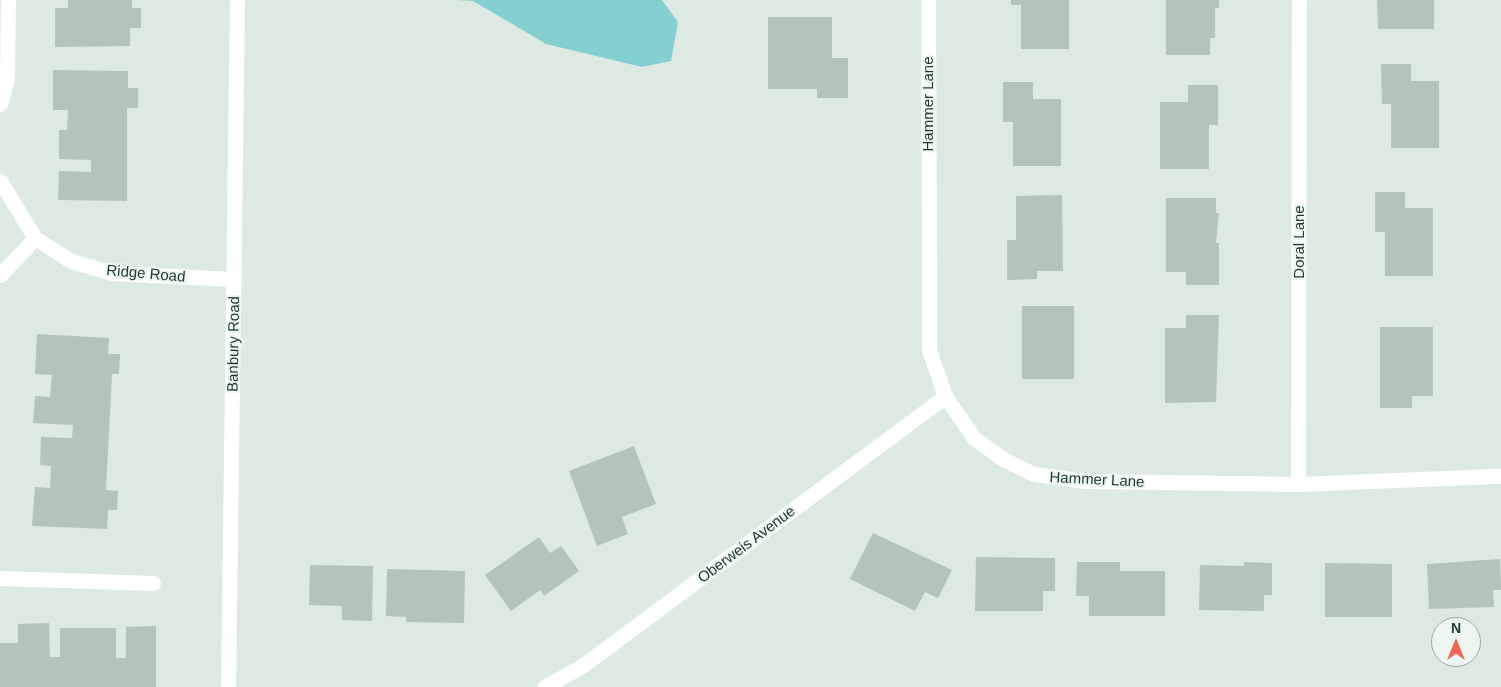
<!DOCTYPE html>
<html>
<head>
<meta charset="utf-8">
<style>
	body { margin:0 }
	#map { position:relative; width:1501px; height:687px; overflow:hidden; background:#ddeae2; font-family:Arial,sans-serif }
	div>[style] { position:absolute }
	.water>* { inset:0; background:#84cfd0 }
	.building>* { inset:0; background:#b3c4bb }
	.minor>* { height:15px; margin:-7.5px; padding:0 7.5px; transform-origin:7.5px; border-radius:7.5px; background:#fff }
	span { translate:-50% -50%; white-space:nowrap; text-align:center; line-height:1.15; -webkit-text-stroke:4.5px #eef6f1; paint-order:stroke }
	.street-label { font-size:15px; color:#1f392e }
	.north { position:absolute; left:1431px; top:617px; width:50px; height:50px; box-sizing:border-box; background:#eef6f1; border:1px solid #9baaa3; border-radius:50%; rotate:0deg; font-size:14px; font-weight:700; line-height:20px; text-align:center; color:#1f392e }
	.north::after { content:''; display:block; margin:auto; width:18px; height:22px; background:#f36252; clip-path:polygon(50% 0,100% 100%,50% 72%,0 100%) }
</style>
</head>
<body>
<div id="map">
	<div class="water">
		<i style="clip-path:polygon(457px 0,662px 0,678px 22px,671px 61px,642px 67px,546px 44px,473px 1px)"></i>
	</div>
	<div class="building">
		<i style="clip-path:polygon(68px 0,132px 0,132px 8px,141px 8px,141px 28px,130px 28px,130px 46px,55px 47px,55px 8px,68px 8px)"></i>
		<i style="clip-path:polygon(1011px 0,1069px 0,1069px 49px,1021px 49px,1021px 5px,1011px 5px)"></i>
		<i style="clip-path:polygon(1166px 0,1219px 0,1219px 8px,1215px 8px,1215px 38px,1210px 38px,1210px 55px,1166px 55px)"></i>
		<i style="clip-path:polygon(1377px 0,1434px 0,1434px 29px,1378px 29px)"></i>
		<i style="clip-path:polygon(768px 17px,832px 17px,832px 58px,848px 58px,848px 98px,817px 98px,817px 89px,768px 89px)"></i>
		<i style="clip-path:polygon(1381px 64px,1411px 64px,1411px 81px,1439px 81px,1439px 148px,1391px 148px,1391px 104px,1382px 104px)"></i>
		<i style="clip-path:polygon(53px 70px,128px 71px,128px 88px,138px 88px,138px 108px,127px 108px,127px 201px,58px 200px,59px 171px,91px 172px,91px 160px,59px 159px,59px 130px,67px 130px,68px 110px,53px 110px)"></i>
		<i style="clip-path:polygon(1003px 82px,1033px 82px,1033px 99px,1061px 99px,1061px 166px,1013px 166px,1013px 122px,1003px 122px)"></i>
		<i style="clip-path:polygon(1188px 85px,1218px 85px,1218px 125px,1209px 125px,1209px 169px,1160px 169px,1160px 102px,1188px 102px)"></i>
		<i style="clip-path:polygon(1375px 192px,1405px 192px,1405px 208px,1433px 208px,1433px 276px,1385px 276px,1385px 232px,1375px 232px)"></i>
		<i style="clip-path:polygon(1062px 195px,1063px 271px,1037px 271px,1037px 279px,1007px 280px,1007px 240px,1016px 240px,1016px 196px)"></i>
		<i style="clip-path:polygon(1166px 198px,1216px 198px,1216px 213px,1219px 213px,1216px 243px,1219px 243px,1219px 285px,1186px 285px,1186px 272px,1166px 272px)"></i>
		<i style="clip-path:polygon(1022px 306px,1074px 306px,1074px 379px,1022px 379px)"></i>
		<i style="clip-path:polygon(1186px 315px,1219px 315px,1216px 402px,1165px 403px,1165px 328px,1186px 328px)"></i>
		<i style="clip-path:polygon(1380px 327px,1433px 327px,1433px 396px,1412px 396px,1412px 408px,1380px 408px)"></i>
		<i style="clip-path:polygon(37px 334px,109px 338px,108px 354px,120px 354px,119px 374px,112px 374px,106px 490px,118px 491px,117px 510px,108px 510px,107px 529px,32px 526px,35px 487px,50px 488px,51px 466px,40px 465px,41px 437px,72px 438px,73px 425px,33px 423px,35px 396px,50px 397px,52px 375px,35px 374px)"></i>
		<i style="clip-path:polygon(634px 446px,656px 504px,622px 517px,628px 534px,597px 546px,569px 471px)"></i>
		<i style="clip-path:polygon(873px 533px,952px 570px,938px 598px,925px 592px,915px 611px,850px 579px)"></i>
		<i style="clip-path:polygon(539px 537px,550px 553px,561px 546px,579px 571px,544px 596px,540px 590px,511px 611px,485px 575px)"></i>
		<i style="clip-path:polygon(976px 557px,1055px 558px,1055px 591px,1043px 591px,1043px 611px,975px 611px)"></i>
		<i style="clip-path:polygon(1500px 559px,1501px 590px,1493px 590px,1494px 607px,1429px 609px,1427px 564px)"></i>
		<i style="clip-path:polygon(1077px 562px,1120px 562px,1120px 571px,1165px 571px,1165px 616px,1089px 616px,1089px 596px,1076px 596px)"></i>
		<i style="clip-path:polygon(1244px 562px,1272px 563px,1272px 595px,1264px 595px,1264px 611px,1199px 610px,1200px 565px,1244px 566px)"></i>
		<i style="clip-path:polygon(1325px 563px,1392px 564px,1392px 617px,1325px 617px)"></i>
		<i style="clip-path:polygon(310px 565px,373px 566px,372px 621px,342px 620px,342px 606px,309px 605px)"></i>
		<i style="clip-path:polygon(387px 569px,465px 571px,464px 623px,406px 622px,406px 617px,386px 616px)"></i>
		<i style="clip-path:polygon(49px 623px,50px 657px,60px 657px,60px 628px,116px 628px,116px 658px,126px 658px,126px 627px,156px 626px,156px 687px,0 687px,0 643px,18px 643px,18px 624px)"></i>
	</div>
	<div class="minor">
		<i style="left:928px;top:0;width:350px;rotate:89.8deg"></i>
		<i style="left:929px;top:350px;width:49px;rotate:70.8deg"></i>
		<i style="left:945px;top:396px;width:51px;rotate:55.4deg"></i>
		<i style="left:974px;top:438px;width:36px;rotate:36deg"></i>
		<i style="left:1003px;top:459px;width:34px;rotate:26deg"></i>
		<i style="left:1034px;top:474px;width:51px;rotate:7.8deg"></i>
		<i style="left:1085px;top:481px;width:213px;rotate:0.8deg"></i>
		<i style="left:1298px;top:484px;width:203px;rotate:-2.3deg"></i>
		<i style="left:0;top:104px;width:27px;rotate:-75deg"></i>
		<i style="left:7px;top:78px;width:78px;rotate:-89.3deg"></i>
		<i style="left:0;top:181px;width:67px;rotate:58.4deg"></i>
		<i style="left:35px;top:238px;width:43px;rotate:32.6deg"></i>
		<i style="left:71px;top:261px;width:43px;rotate:16.3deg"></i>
		<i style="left:112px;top:273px;width:122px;rotate:2.8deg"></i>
		<i style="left:0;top:275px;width:51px;rotate:-46.6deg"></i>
		<i style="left:1298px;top:484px;width:484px;rotate:-89.9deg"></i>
		<i style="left:0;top:578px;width:153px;rotate:1.9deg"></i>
		<i style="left:228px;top:687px;width:687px;rotate:-89.25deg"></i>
		<i style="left:544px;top:687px;width:43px;rotate:-28.9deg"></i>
		<i style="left:582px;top:666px;width:452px;rotate:-36.6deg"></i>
	</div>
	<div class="street-label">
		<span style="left:928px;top:104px;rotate:-90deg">Hammer Lane</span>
		<span style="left:1299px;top:242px;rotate:-90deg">Doral Lane</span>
		<span style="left:146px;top:273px;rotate:5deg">Ridge Road</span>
		<span style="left:233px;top:344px;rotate:-89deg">Banbury Road</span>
		<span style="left:1097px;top:479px;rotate:3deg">Hammer Lane</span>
		<span style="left:746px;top:544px;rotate:-37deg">Oberweis Avenue</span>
	</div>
	<div class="north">N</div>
</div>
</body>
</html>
